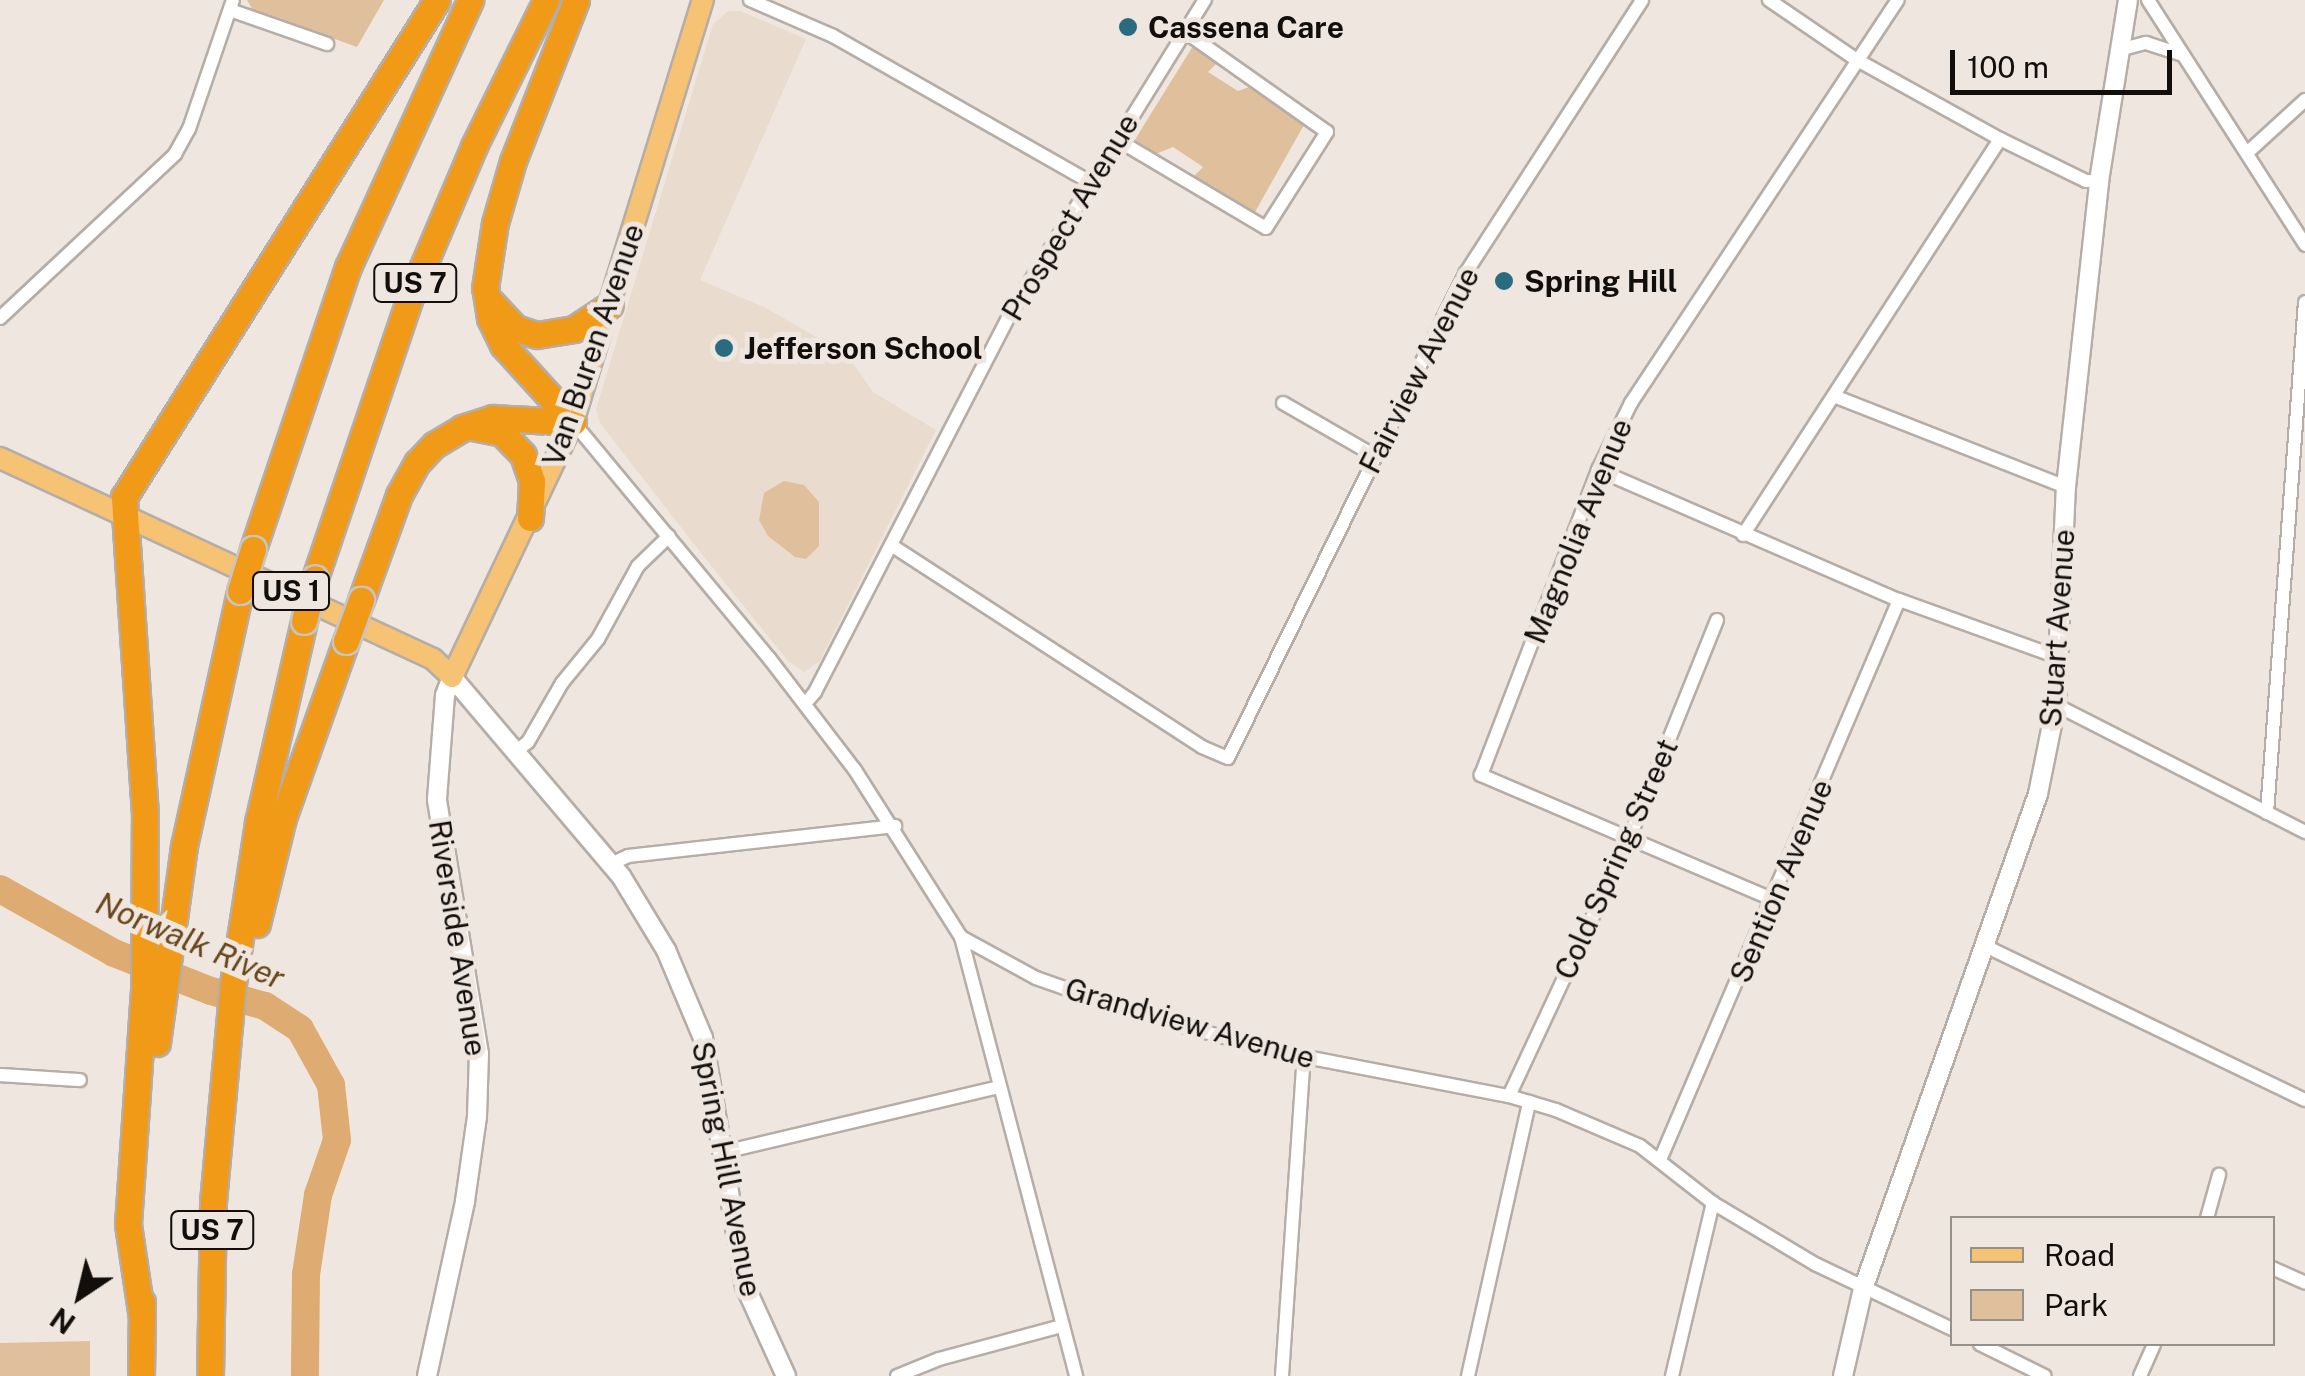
<!DOCTYPE html>
<html>
<head>
<meta charset="utf-8">
<style>
	body { margin:0 }
	#map { position:relative; width:2305px; height:1376px; overflow:hidden; background:#efe7df; font-family:"Public Sans",sans-serif }
	div>[style] { position:absolute }
	.built>* { inset:0; background:#e9dcce }
	.green>* { inset:0; background:#e0bf9c }
	.river>* { height:28px; margin:-14px; padding:0 14px; transform-origin:14px; border-radius:14px; background:#deab72 }
	.roads { filter:drop-shadow(2px 0 #b5ada6) drop-shadow(-2px 0 #b5ada6) drop-shadow(0 2px #b5ada6) drop-shadow(0 -2px #b5ada6) }
	.minor>* { height:12px; margin:-6px; padding:0 6px; transform-origin:6px; border-radius:6px; background:#fff }
	.tertiary>* { height:18px; margin:-9px; padding:0 9px; transform-origin:9px; border-radius:9px; background:#fff }
	.secondary>* { height:18px; margin:-9px; padding:0 9px; transform-origin:9px; border-radius:9px; background:#fff }
	.primary>* { height:20px; margin:-10px; padding:0 10px; transform-origin:10px; border-radius:10px; background:#f6c274 }
	.motorway>* { height:25px; margin:-12.5px; padding:0 12.5px; transform-origin:12.5px; border-radius:12.5px; background:#f09a18 }
	.bridges { filter:drop-shadow(2px 0 #c6c5c5) drop-shadow(-2px 0 #c6c5c5) drop-shadow(0 2px #c6c5c5) drop-shadow(0 -2px #c6c5c5) }
	.motorway-bridge>* { height:25px; margin:-12.5px; padding:0 12.5px; transform-origin:12.5px; border-radius:12.5px; background:#f09a18 }
	.dots>* { width:28px; height:28px; translate:-50% -50%; box-sizing:border-box; border:5px solid #efe7df; border-radius:50% }
	span { translate:-50% -50%; white-space:nowrap; text-align:center; line-height:1.15; -webkit-text-stroke:10px #efe7df; paint-order:stroke }
	.shield-label span { padding:2px 8px; background:#efe7df; border:2px solid; border-radius:8px; -webkit-text-stroke-width:0 }
	.shield-label { font-size:28px; color:#110e0c; font-weight:700 }
	.poi-label { font-size:30px; color:#110e0c; font-weight:700 }
	.left { translate:0 -50%; text-align:left }
	.street-label { font-size:30px; color:#110e0c }
	.water-label { font-size:32px; color:#68451a; font-style:italic }
	.legend { position:absolute; left:1950px; top:1216px; width:325px; height:130px; box-sizing:border-box; background:#efe7df; border:2px solid #96908b; margin:0; padding:12px 18px; list-style:none; font-size:30px; color:#110e0c }
	.legend li { display:flex; align-items:center; gap:20px; height:50px }
	.legend b { width:50px; border:2px solid #96908b }
	.north { position:absolute; left:30px; top:1246px; width:100px; height:100px; -webkit-text-stroke:8px #efe7df; paint-order:stroke; rotate:215deg; font-size:28px; font-weight:700; line-height:40px; text-align:center; color:#110e0c }
	.north::after { content:''; display:block; margin:auto; width:35px; height:45px; background:#110e0c; clip-path:polygon(50% 0,100% 100%,50% 72%,0 100%) }
	.scale { position:absolute; left:1950px; top:50px; width:222px; height:45px; box-sizing:border-box; border:5px solid #110e0c; border-top:0; padding-left:12px; font-size:30px; line-height:35px; white-space:nowrap; color:#110e0c; -webkit-text-stroke:8px #efe7df; paint-order:stroke }
</style>
</head>
<body>
<div id="map">
	<div class="built">
		<i style="clip-path:polygon(728px 11px,740px 11px,806px 39px,700px 280px,764px 307px,813px 335px,851px 360px,873px 392px,936px 430px,820px 661px,804px 672px,788px 661px,697px 548px,600px 423px,596px 409px,713px 24px)"></i>
	</div>
	<div class="green">
		<i style="clip-path:polygon(247px 0,384px 0,357px 47px,252px 9px)"></i>
		<i style="clip-path:polygon(1193px 46px,1217px 63px,1208px 72px,1238px 91px,1252px 86px,1304px 125px,1255px 212px,1193px 177px,1203px 167px,1173px 147px,1156px 154px,1134px 141px)"></i>
		<i style="clip-path:polygon(784px 481px,804px 485px,819px 502px,819px 546px,806px 559px,795px 557px,768px 536px,759px 520px,764px 493px)"></i>
		<i style="clip-path:polygon(90px 1341px,90px 1376px,0 1376px,0 1343px)"></i>
	</div>
	<div class="river">
		<i style="left:0;top:889px;width:131px;rotate:29.3deg"></i>
		<i style="left:114px;top:953px;width:104px;rotate:21.4deg"></i>
		<i style="left:211px;top:991px;width:56px;rotate:15.5deg"></i>
		<i style="left:265px;top:1006px;width:42px;rotate:33.3deg"></i>
		<i style="left:300px;top:1029px;width:64px;rotate:61deg"></i>
		<i style="left:331px;top:1085px;width:55px;rotate:83.8deg"></i>
		<i style="left:337px;top:1140px;width:58px;rotate:109.1deg"></i>
		<i style="left:318px;top:1195px;width:80px;rotate:98.6deg"></i>
		<i style="left:306px;top:1274px;width:102px;rotate:90.6deg"></i>
	</div>
	<div class="roads">
		<div class="minor">
			<i style="left:750px;top:0;width:90px;rotate:23.4deg"></i>
			<i style="left:833px;top:36px;width:296px;rotate:29.6deg"></i>
			<i style="left:1769px;top:0;width:107px;rotate:34.3deg"></i>
			<i style="left:1857px;top:60px;width:163px;rotate:28.9deg"></i>
			<i style="left:2000px;top:139px;width:96px;rotate:26deg"></i>
			<i style="left:2086px;top:181px;width:13px"></i>
			<i style="left:2148px;top:0;width:291px;rotate:57.3deg"></i>
			<i style="left:230px;top:10px;width:103px;rotate:19.3deg"></i>
			<i style="left:2119px;top:50px;width:28px;rotate:-15deg"></i>
			<i style="left:2146px;top:43px;width:39px;rotate:18deg"></i>
			<i style="left:1116px;top:139px;width:174px;rotate:30.7deg"></i>
			<i style="left:1266px;top:228px;width:114px;rotate:-57.6deg"></i>
			<i style="left:1327px;top:132px;width:174px;rotate:-144.8deg"></i>
			<i style="left:2247px;top:153px;width:79px;rotate:-42.4deg"></i>
			<i style="left:0;top:318px;width:240px;rotate:-43.1deg"></i>
			<i style="left:175px;top:154px;width:29px;rotate:-61deg"></i>
			<i style="left:189px;top:129px;width:136px;rotate:-71.2deg"></i>
			<i style="left:1834px;top:396px;width:249px;rotate:21.4deg"></i>
			<i style="left:1283px;top:403px;width:106px;rotate:29.9deg"></i>
			<i style="left:573px;top:422px;width:307px;rotate:50.3deg"></i>
			<i style="left:769px;top:658px;width:141px;rotate:52.5deg"></i>
			<i style="left:855px;top:770px;width:198px;rotate:57.6deg"></i>
			<i style="left:961px;top:937px;width:85px;rotate:28.7deg"></i>
			<i style="left:1036px;top:978px;width:111px;rotate:19.4deg"></i>
			<i style="left:1141px;top:1015px;width:144px;rotate:14.9deg"></i>
			<i style="left:1280px;top:1052px;width:233px;rotate:10.9deg"></i>
			<i style="left:1509px;top:1096px;width:49px;rotate:16.6deg"></i>
			<i style="left:1556px;top:1110px;width:91px;rotate:23.2deg"></i>
			<i style="left:1640px;top:1146px;width:93px;rotate:38deg"></i>
			<i style="left:1713px;top:1203px;width:119px;rotate:30.9deg"></i>
			<i style="left:1815px;top:1264px;width:152px;rotate:25.4deg"></i>
			<i style="left:1598px;top:470px;width:328px;rotate:23.4deg"></i>
			<i style="left:1899px;top:600px;width:171px;rotate:19.8deg"></i>
			<i style="left:1743px;top:535px;width:472px;rotate:-57deg"></i>
			<i style="left:891px;top:545px;width:371px;rotate:33deg"></i>
			<i style="left:1202px;top:747px;width:28px;rotate:23deg"></i>
			<i style="left:1228px;top:758px;width:539px;rotate:-63.91deg"></i>
			<i style="left:1465px;top:274px;width:326px;rotate:-57.1deg"></i>
			<i style="left:805px;top:704px;width:16px;rotate:-50deg"></i>
			<i style="left:815px;top:692px;width:425px;rotate:-62.7deg"></i>
			<i style="left:1010px;top:314px;width:370px;rotate:-58.2deg"></i>
			<i style="left:2056px;top:705px;width:280px;rotate:27deg"></i>
			<i style="left:515px;top:752px;width:16px;rotate:-38deg"></i>
			<i style="left:528px;top:742px;width:68px;rotate:-60deg"></i>
			<i style="left:562px;top:683px;width:57px;rotate:-50.7deg"></i>
			<i style="left:598px;top:639px;width:83px;rotate:-61.3deg"></i>
			<i style="left:638px;top:566px;width:43px;rotate:-44.1deg"></i>
			<i style="left:2267px;top:813px;width:512px;rotate:-85.75deg"></i>
			<i style="left:611px;top:864px;width:19px;rotate:-25deg"></i>
			<i style="left:628px;top:856px;width:269px;rotate:-6.4deg"></i>
			<i style="left:1774px;top:900px;width:319px;rotate:-156.9deg"></i>
			<i style="left:1481px;top:775px;width:327px;rotate:-69deg"></i>
			<i style="left:1598px;top:470px;width:75px;rotate:-63.8deg"></i>
			<i style="left:1631px;top:403px;width:483px;rotate:-56.5deg"></i>
			<i style="left:961px;top:937px;width:454px;rotate:75.3deg"></i>
			<i style="left:1985px;top:946px;width:355px;rotate:25.7deg"></i>
			<i style="left:0;top:1075px;width:80px;rotate:3.6deg"></i>
			<i style="left:1509px;top:1096px;width:284px;rotate:-65deg"></i>
			<i style="left:1629px;top:839px;width:236px;rotate:-68.1deg"></i>
			<i style="left:724px;top:1152px;width:282px;rotate:-13.3deg"></i>
			<i style="left:1660px;top:1160px;width:609px;rotate:-66.89deg"></i>
			<i style="left:2207px;top:1218px;width:45px;rotate:-74.4deg"></i>
			<i style="left:2272px;top:1268px;width:36px;rotate:24deg"></i>
			<i style="left:1980px;top:1344px;width:72px;rotate:26.2deg"></i>
			<i style="left:897px;top:1376px;width:45px;rotate:-22deg"></i>
			<i style="left:939px;top:1359px;width:126px;rotate:-15.1deg"></i>
			<i style="left:1282px;top:1376px;width:320px;rotate:-86.1deg"></i>
			<i style="left:1468px;top:1376px;width:281px;rotate:-77.4deg"></i>
			<i style="left:1672px;top:1376px;width:178px;rotate:-76.7deg"></i>
			<i style="left:2140px;top:1376px;width:35px;rotate:-66deg"></i>
		</div>
		<div class="tertiary">
			<i style="left:452px;top:677px;width:261px;rotate:49.7deg"></i>
			<i style="left:621px;top:876px;width:87px;rotate:58.7deg"></i>
			<i style="left:666px;top:950px;width:95px;rotate:67.2deg"></i>
			<i style="left:703px;top:1038px;width:252px;rotate:80.4deg"></i>
			<i style="left:745px;top:1286px;width:99px;rotate:65.5deg"></i>
			<i style="left:1843px;top:1376px;width:89px;rotate:-77.1deg"></i>
			<i style="left:1863px;top:1289px;width:525px;rotate:-70.53deg"></i>
			<i style="left:2038px;top:794px;width:91px;rotate:-78.6deg"></i>
			<i style="left:2056px;top:705px;width:218px;rotate:-87.4deg"></i>
			<i style="left:2066px;top:487px;width:308px;rotate:-83.8deg"></i>
			<i style="left:2099px;top:181px;width:183px;rotate:-80.9deg"></i>
		</div>
		<div class="secondary">
			<i style="left:427px;top:1376px;width:179px;rotate:-77.7deg"></i>
			<i style="left:465px;top:1201px;width:85px;rotate:-81.9deg"></i>
			<i style="left:477px;top:1117px;width:63px;rotate:-88.2deg"></i>
			<i style="left:479px;top:1054px;width:258px;rotate:-99.4deg"></i>
			<i style="left:437px;top:799px;width:104px;rotate:-85.6deg"></i>
			<i style="left:445px;top:695px;width:19px;rotate:-69deg"></i>
		</div>
		<div class="primary">
			<i style="left:0;top:458px;width:477px;rotate:24.9deg"></i>
			<i style="left:433px;top:659px;width:26px;rotate:43deg"></i>
			<i style="left:452px;top:677px;width:282px;rotate:-64.6deg"></i>
			<i style="left:573px;top:422px;width:442px;rotate:-72.9deg"></i>
		</div>
		<div class="motorway">
			<i style="left:491px;top:302px;width:35px;rotate:47deg"></i>
			<i style="left:515px;top:328px;width:23px;rotate:18deg"></i>
			<i style="left:537px;top:335px;width:37px;rotate:-9deg"></i>
			<i style="left:574px;top:329px;width:43px;rotate:-33.7deg"></i>
			<i style="left:573px;top:422px;width:104px;rotate:-132.3deg"></i>
			<i style="left:503px;top:345px;width:30px;rotate:-116deg"></i>
			<i style="left:490px;top:318px;width:30px;rotate:-99deg"></i>
			<i style="left:485px;top:288px;width:66px;rotate:-81.3deg"></i>
			<i style="left:495px;top:223px;width:65px;rotate:-73.8deg"></i>
			<i style="left:513px;top:161px;width:173px;rotate:-68.6deg"></i>
			<i style="left:472px;top:427px;width:31px;rotate:11deg"></i>
			<i style="left:502px;top:433px;width:30px;rotate:46deg"></i>
			<i style="left:523px;top:455px;width:28px;rotate:71deg"></i>
			<i style="left:532px;top:481px;width:37px;rotate:93deg"></i>
			<i style="left:253px;top:549px;width:298px;rotate:-71.4deg"></i>
			<i style="left:348px;top:267px;width:294px;rotate:-65.4deg"></i>
			<i style="left:315px;top:578px;width:297px;rotate:-71.3deg"></i>
			<i style="left:410px;top:297px;width:164px;rotate:-67deg"></i>
			<i style="left:474px;top:146px;width:163px;rotate:-63.7deg"></i>
			<i style="left:361px;top:600px;width:112px;rotate:-70.1deg"></i>
			<i style="left:399px;top:495px;width:37px;rotate:-61deg"></i>
			<i style="left:417px;top:463px;width:25px;rotate:-47deg"></i>
			<i style="left:434px;top:445px;width:33px;rotate:-31deg"></i>
			<i style="left:462px;top:428px;width:33px;rotate:-18deg"></i>
			<i style="left:493px;top:418px;width:80px;rotate:2.9deg"></i>
			<i style="left:257px;top:924px;width:109px;rotate:-76.2deg"></i>
			<i style="left:283px;top:818px;width:188px;rotate:-70.4deg"></i>
			<i style="left:157px;top:1043px;width:199px;rotate:-82.2deg"></i>
			<i style="left:184px;top:846px;width:261px;rotate:-77.6deg"></i>
			<i style="left:142px;top:1318px;width:95px;rotate:-98.5deg"></i>
			<i style="left:128px;top:1224px;width:234px;rotate:-86.1deg"></i>
			<i style="left:144px;top:991px;width:176px;rotate:-89.7deg"></i>
			<i style="left:145px;top:815px;width:319px;rotate:-93.8deg"></i>
			<i style="left:124px;top:497px;width:587px;rotate:-57.8deg"></i>
			<i style="left:141px;top:1376px;width:74px;rotate:-89.2deg"></i>
			<i style="left:210px;top:1376px;width:174px;rotate:-89deg"></i>
			<i style="left:213px;top:1202px;width:219px;rotate:-84.8deg"></i>
			<i style="left:233px;top:984px;width:164px;rotate:-81.2deg"></i>
			<i style="left:258px;top:822px;width:206px;rotate:-77.1deg"></i>
		</div>
	</div>
	<div class="bridges">
		<div class="motorway-bridge">
			<i style="left:240px;top:591px;width:44px;rotate:-72.8deg"></i>
			<i style="left:304px;top:621px;width:44px;rotate:-75.7deg"></i>
			<i style="left:346px;top:641px;width:44px;rotate:-69.9deg"></i>
		</div>
	</div>
	<div class="dots">
		<i style="left:1128px;top:27px;background:#2b6b80"></i>
		<i style="left:1504px;top:281px;background:#2b6b80"></i>
		<i style="left:724px;top:348px;background:#2b6b80"></i>
	</div>
	<div class="shield-label">
		<span style="left:415px;top:283px">US 7</span>
		<span style="left:291px;top:591px">US 1</span>
		<span style="left:212px;top:1230px">US 7</span>
	</div>
	<div class="poi-label">
		<span class="left" style="left:1148px;top:27px">Cassena Care</span>
		<span class="left" style="left:1524px;top:281px">Spring Hill</span>
		<span class="left" style="left:744px;top:348px">Jefferson School</span>
	</div>
	<div class="street-label">
		<span style="left:1070px;top:217px;rotate:-59deg">Prospect Avenue</span>
		<span style="left:593px;top:345px;rotate:-71deg">Van Buren Avenue</span>
		<span style="left:1419px;top:370px;rotate:-63deg">Fairview Avenue</span>
		<span style="left:1578px;top:531px;rotate:-68deg">Magnolia Avenue</span>
		<span style="left:2057px;top:628px;rotate:-86deg">Stuart Avenue</span>
		<span style="left:1616px;top:859px;rotate:-66deg">Cold Spring Street</span>
		<span style="left:1781px;top:881px;rotate:-67deg">Sention Avenue</span>
		<span style="left:458px;top:938px;rotate:81deg">Riverside Avenue</span>
		<span style="left:1190px;top:1023px;rotate:16deg">Grandview Avenue</span>
		<span style="left:727px;top:1169px;rotate:79deg">Spring Hill Avenue</span>
	</div>
	<div class="water-label">
		<span style="left:190px;top:941px;rotate:23deg">Norwalk River</span>
	</div>
	<ul class="legend">
	<li><b style="height:12px;background:#f6c274"></b>Road</li>
	<li><b style="height:28px;background:#e0bf9c"></b>Park</li>
	</ul>
	<div class="north">N</div>
	<div class="scale">100 m</div>
</div>
</body>
</html>
